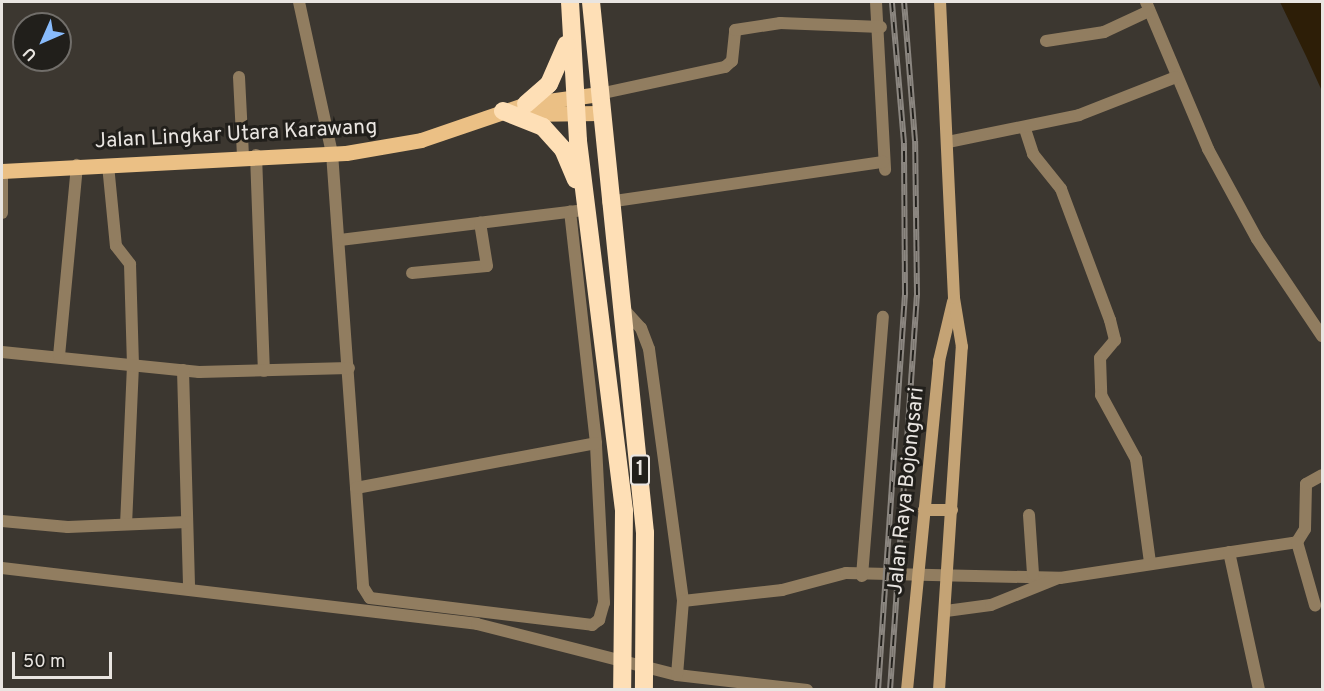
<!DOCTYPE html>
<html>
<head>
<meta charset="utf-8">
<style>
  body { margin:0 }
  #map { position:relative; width:1324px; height:691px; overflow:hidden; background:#3c3730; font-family:Overpass,sans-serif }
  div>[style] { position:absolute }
  .water>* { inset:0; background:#2d1e07 }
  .street>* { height:12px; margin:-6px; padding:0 6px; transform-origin:6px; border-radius:6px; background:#917d60 }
  .secondary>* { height:12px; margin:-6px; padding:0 6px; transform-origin:6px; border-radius:6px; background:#c4a375 }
  .primary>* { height:15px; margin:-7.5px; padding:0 7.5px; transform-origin:7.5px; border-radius:7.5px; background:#ebc085 }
  .highway>* { height:18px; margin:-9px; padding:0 9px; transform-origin:9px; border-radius:9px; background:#fedfb6 }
  .rail>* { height:6px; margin-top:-3px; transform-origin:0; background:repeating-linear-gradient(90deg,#211f1b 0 11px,#8b8680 0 22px); box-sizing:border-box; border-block:2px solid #8b8680 }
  span { translate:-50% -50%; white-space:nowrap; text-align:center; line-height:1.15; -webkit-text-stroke:6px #211f1b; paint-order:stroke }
  .shield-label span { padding:2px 4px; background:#211f1b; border:2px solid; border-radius:4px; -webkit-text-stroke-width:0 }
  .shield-label { font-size:20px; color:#e9e5e1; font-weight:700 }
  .street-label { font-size:21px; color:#e9e5e1 }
  .frame { position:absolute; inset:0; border:3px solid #e9e5e1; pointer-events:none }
  .north { position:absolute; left:12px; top:12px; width:60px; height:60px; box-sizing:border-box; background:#211f1b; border:2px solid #716e6a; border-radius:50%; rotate:225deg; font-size:16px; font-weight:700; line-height:24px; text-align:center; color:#e9e5e1 }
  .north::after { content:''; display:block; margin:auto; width:21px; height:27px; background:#88bbfc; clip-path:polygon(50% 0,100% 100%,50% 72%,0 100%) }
  .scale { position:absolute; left:12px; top:652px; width:100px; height:27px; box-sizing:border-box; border:3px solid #e9e5e1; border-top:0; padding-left:8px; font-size:18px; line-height:21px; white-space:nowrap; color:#e9e5e1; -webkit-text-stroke:4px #211f1b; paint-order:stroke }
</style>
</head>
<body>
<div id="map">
  <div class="water">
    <div style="clip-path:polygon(1280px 2px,1322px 2px,1322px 91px,1306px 56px)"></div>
  </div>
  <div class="street">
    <div style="left:299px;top:2px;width:155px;rotate:77.7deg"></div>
    <div style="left:332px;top:153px;width:435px;rotate:85.9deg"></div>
    <div style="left:363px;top:587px;width:13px;rotate:58deg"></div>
    <div style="left:370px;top:598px;width:224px;rotate:6.9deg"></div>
    <div style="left:592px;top:625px;width:9px;rotate:-36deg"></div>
    <div style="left:599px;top:620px;width:18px;rotate:-74deg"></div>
    <div style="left:604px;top:603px;width:160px;rotate:-92.9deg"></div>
    <div style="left:596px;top:443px;width:233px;rotate:-96.4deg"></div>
    <div style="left:876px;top:2px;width:168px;rotate:86.9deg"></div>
    <div style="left:1146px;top:2px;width:160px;rotate:67.1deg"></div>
    <div style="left:1208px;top:149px;width:102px;rotate:61.4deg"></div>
    <div style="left:1257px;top:239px;width:117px;rotate:56.2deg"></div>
    <div style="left:1046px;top:41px;width:59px;rotate:-8.8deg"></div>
    <div style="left:1104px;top:32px;width:50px;rotate:-25deg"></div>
    <div style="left:239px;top:77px;width:79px;rotate:87.1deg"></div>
    <div style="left:599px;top:94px;width:129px;rotate:-12.1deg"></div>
    <div style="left:725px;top:67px;width:9px;rotate:-41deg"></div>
    <div style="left:732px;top:61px;width:31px;rotate:-84deg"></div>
    <div style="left:735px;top:30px;width:46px;rotate:-8.8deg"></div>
    <div style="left:780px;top:23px;width:101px;rotate:2.3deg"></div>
    <div style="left:1025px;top:129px;width:26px;rotate:72deg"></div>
    <div style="left:1033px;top:154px;width:45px;rotate:51.3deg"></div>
    <div style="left:1061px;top:189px;width:140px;rotate:69.5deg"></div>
    <div style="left:1110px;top:320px;width:21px;rotate:76deg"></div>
    <div style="left:1115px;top:340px;width:23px;rotate:130deg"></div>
    <div style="left:1100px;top:358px;width:37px;rotate:88deg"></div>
    <div style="left:1101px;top:395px;width:73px;rotate:61.3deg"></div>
    <div style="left:1136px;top:459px;width:104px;rotate:82.3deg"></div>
    <div style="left:948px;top:142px;width:134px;rotate:-11.6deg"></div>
    <div style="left:1079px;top:115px;width:104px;rotate:-21.4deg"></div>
    <div style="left:256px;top:155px;width:216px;rotate:87.9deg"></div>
    <div style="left:108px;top:165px;width:81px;rotate:84.4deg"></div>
    <div style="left:116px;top:246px;width:23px;rotate:52deg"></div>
    <div style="left:130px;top:264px;width:101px;rotate:88.3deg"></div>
    <div style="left:133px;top:365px;width:158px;rotate:92.5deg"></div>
    <div style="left:608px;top:202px;width:278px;rotate:-8.3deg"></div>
    <div style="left:2px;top:213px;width:42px;rotate:-90deg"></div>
    <div style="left:340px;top:240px;width:239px;rotate:-7deg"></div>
    <div style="left:412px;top:273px;width:75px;rotate:-5.3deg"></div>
    <div style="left:487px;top:266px;width:44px;rotate:-99.2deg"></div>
    <div style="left:620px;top:305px;width:31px;rotate:48deg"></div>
    <div style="left:641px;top:328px;width:22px;rotate:69deg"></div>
    <div style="left:649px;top:349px;width:254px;rotate:82.3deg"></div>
    <div style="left:683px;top:601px;width:100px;rotate:-6.3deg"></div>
    <div style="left:782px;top:590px;width:66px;rotate:-14.9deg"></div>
    <div style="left:846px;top:573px;width:214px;rotate:1.3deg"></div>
    <div style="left:1060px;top:578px;width:240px;rotate:-8.6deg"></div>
    <div style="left:1297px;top:542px;width:15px;rotate:-58deg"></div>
    <div style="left:1305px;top:529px;width:45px;rotate:-88.7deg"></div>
    <div style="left:1306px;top:484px;width:18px;rotate:-29deg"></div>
    <div style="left:2px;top:352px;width:198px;rotate:5.8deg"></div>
    <div style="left:199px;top:372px;width:150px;rotate:-1.5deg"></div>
    <div style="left:59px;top:356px;width:192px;rotate:-84.6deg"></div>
    <div style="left:183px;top:370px;width:218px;rotate:88.4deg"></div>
    <div style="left:356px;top:488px;width:244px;rotate:-10.6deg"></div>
    <div style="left:1029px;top:515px;width:59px;rotate:86.1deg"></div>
    <div style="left:2px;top:521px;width:66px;rotate:5.2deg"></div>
    <div style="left:68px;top:527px;width:119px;rotate:-2.4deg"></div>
    <div style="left:1297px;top:542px;width:66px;rotate:74.1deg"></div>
    <div style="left:1229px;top:552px;width:141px;rotate:77.7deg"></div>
    <div style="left:2px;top:568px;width:478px;rotate:6.7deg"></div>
    <div style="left:477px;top:624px;width:206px;rotate:14.3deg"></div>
    <div style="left:677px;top:675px;width:131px;rotate:6.6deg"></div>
    <div style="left:862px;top:576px;width:260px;rotate:-85.4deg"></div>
    <div style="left:946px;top:611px;width:45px;rotate:-7.6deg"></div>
    <div style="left:991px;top:605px;width:72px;rotate:-21.9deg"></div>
    <div style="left:677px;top:675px;width:74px;rotate:-85.4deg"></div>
  </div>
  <div class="secondary">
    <div style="left:924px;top:510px;width:28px"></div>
    <div style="left:907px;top:690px;width:331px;rotate:-84.4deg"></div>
    <div style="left:939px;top:361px;width:61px;rotate:-76.7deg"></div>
    <div style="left:939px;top:690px;width:344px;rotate:-86.2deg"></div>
    <div style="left:962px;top:347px;width:50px;rotate:-99.3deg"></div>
    <div style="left:954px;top:298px;width:296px;rotate:-92.7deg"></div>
  </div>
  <div class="primary">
    <div style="left:521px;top:114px;width:80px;rotate:-0.7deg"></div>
    <div style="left:2px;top:171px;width:344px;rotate:-3deg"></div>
    <div style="left:346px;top:153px;width:76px;rotate:-9.8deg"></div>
    <div style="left:421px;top:140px;width:111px;rotate:-18.9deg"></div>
    <div style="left:526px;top:104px;width:74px;rotate:-7.8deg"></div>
  </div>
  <div class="highway">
    <div style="left:570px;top:2px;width:139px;rotate:86.7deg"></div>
    <div style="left:578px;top:141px;width:373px;rotate:82.9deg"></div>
    <div style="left:624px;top:511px;width:179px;rotate:90.6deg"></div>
    <div style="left:591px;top:2px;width:534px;rotate:84.19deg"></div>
    <div style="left:645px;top:533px;width:157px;rotate:90.4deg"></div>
    <div style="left:526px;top:104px;width:30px;rotate:-41deg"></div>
    <div style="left:549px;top:84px;width:43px;rotate:-66.4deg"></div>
    <div style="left:503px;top:111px;width:43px;rotate:21.8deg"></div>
    <div style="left:543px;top:127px;width:30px;rotate:48deg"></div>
    <div style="left:563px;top:149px;width:33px;rotate:67deg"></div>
  </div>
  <div class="rail">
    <div style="left:878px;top:690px;width:397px;rotate:-86.1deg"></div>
    <div style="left:905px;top:294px;width:151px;rotate:-90.4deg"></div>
    <div style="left:904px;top:143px;width:142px;rotate:-94.9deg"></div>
    <div style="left:890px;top:690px;width:396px;rotate:-86.1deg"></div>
    <div style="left:917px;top:295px;width:154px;rotate:-90.7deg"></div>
    <div style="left:915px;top:141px;width:139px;rotate:-94.5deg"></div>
  </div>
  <div class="shield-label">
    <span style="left:640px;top:470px">1</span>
  </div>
  <div class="street-label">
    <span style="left:236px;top:135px;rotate:-3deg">Jalan Lingkar Utara Karawang</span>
    <span style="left:907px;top:491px;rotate:-84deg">Jalan Raya Bojongsari</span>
  </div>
  <div class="frame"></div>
  <div class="north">U</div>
  <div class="scale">50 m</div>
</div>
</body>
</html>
